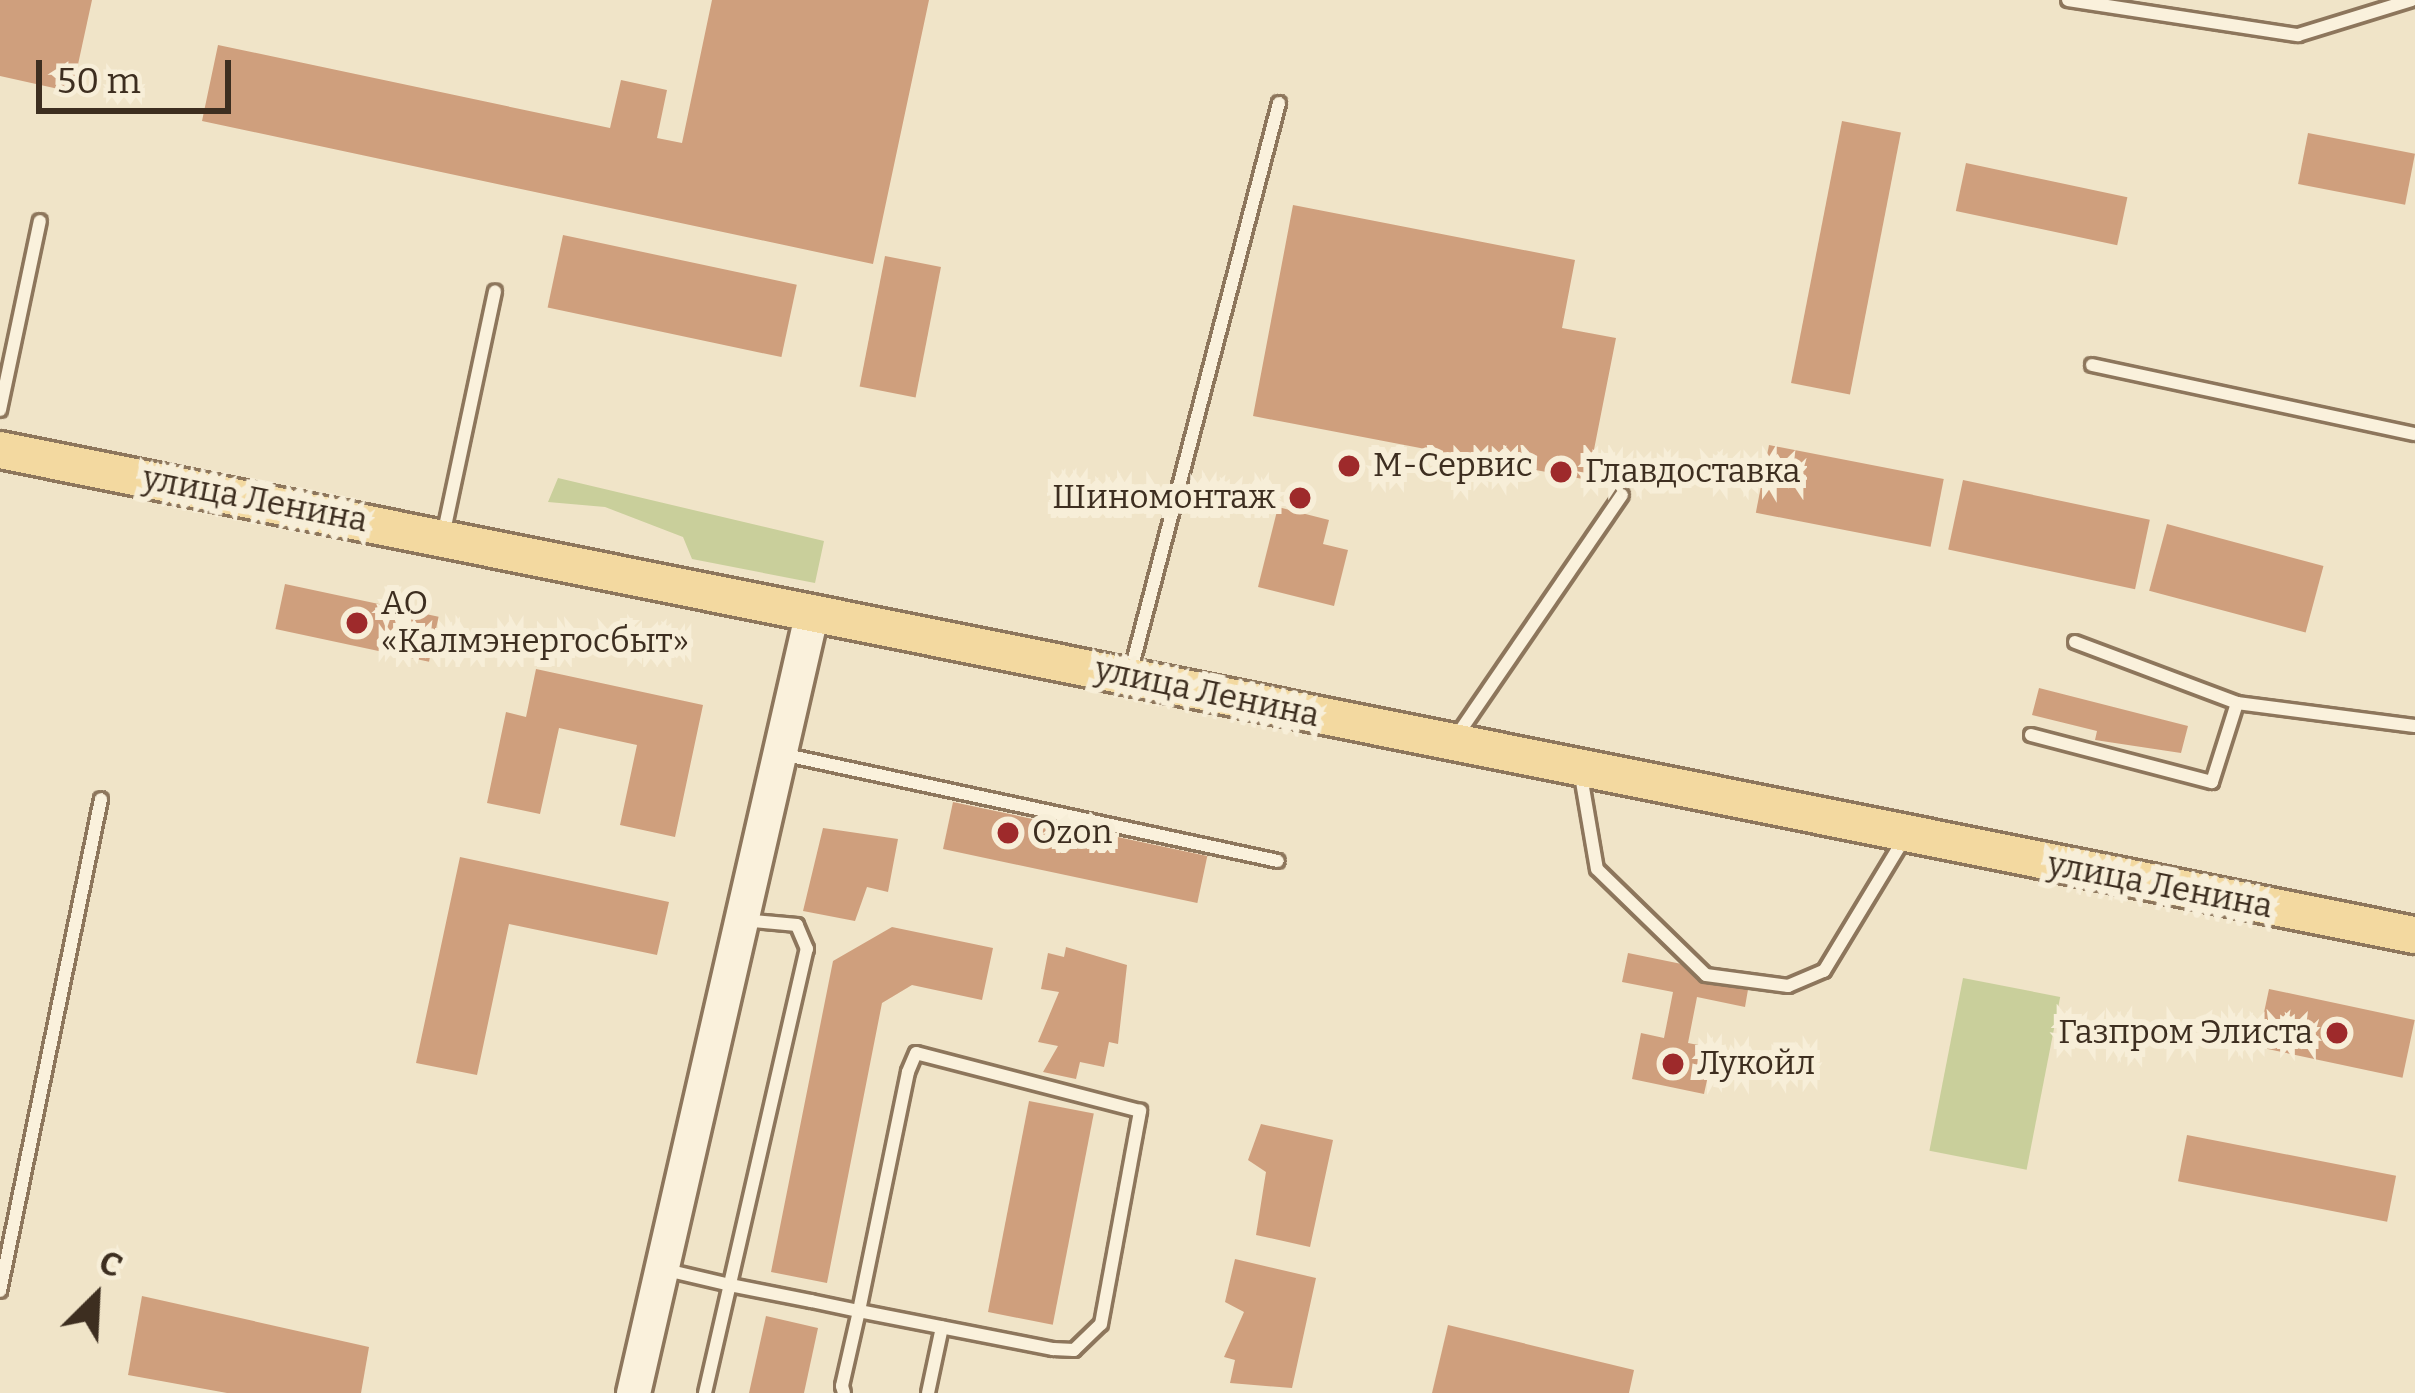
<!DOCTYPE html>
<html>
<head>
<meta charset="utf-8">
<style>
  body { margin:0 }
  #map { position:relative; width:2415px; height:1393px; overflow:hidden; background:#f0e4c8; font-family:Bitter,serif }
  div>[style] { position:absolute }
  .green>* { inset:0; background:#c9cf9b; transform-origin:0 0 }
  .building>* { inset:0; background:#cf9f7d; transform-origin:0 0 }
  .roads { filter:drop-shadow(3px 0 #8d765c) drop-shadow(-3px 0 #8d765c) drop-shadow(0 3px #8d765c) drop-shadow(0 -3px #8d765c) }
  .service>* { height:12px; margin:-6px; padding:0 6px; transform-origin:6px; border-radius:6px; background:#faf1dc }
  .secondary>* { height:33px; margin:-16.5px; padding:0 16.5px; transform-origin:16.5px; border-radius:16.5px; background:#faf1dc }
  .primary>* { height:36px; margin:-18px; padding:0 18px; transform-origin:18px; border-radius:18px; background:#f3d9a0 }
  .dots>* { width:33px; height:33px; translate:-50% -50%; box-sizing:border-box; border:6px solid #f7eed8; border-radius:50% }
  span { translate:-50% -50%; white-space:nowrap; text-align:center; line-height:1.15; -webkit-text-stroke:12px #f7eed8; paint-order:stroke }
  .poi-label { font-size:33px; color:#3d2e20 }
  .left { translate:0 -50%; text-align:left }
  .right { translate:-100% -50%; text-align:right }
  .street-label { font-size:33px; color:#3d2e20 }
  .north { position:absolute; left:36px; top:1237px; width:120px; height:120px; -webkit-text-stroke:9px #f7eed8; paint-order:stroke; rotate:24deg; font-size:33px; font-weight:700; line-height:48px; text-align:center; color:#3d2e20 }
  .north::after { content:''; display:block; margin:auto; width:42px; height:54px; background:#3d2e20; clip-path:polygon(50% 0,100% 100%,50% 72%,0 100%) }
  .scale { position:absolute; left:36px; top:60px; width:195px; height:54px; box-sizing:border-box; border:6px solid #3d2e20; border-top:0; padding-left:15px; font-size:36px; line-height:42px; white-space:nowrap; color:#3d2e20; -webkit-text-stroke:9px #f7eed8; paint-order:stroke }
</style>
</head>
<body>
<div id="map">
  <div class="green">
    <div style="clip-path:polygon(558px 478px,824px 541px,815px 583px,692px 559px,683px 537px,605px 507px,548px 502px)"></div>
    <div style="left:1963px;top:978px;width:99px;height:176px;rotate:11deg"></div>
  </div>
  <div class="building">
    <div style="clip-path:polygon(0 0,92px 0,72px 92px,0 76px)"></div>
    <div style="clip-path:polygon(712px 0,929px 0,873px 264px,202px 121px,218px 45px,610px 128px,621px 80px,667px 90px,657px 138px,682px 143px)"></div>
    <div style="left:1842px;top:121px;width:60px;height:267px;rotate:11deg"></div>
    <div style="left:2308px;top:133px;width:109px;height:52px;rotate:11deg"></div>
    <div style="left:1966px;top:163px;width:165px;height:49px;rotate:12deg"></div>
    <div style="clip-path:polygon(1293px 205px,1575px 260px,1562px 328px,1616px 338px,1588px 480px,1253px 416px)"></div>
    <div style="left:563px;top:235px;width:239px;height:74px;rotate:12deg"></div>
    <div style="left:885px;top:256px;width:57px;height:133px;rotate:11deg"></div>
    <div style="left:1769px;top:445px;width:178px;height:69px;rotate:11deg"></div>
    <div style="left:1963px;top:480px;width:191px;height:71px;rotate:12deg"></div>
    <div style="clip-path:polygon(1278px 507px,1329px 520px,1323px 544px,1348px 550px,1334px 606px,1258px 587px)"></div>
    <div style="left:2167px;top:524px;width:162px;height:69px;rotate:15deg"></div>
    <div style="left:285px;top:584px;width:157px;height:46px;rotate:12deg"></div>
    <div style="clip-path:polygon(536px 669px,703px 705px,675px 837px,620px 825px,637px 745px,559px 728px,540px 814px,487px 803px,506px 712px,526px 717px)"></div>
    <div style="clip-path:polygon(2039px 688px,2188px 726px,2181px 753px,2095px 740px,2097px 731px,2032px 715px)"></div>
    <div style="left:953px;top:802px;width:260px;height:48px;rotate:12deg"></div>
    <div style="clip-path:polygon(823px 828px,898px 839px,888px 892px,867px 887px,855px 921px,803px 911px)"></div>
    <div style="clip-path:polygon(460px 857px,669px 902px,657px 955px,509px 924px,477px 1075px,416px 1063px)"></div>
    <div style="clip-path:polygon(892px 927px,993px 948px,982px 1000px,912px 985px,882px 1003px,827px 1283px,771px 1272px,833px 961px)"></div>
    <div style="clip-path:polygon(1066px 947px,1127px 965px,1118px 1044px,1109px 1042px,1104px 1067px,1080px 1062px,1076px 1079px,1043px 1072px,1058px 1046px,1038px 1042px,1059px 992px,1041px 989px,1048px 953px,1064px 957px)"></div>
    <div style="clip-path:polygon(1628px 953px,1750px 978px,1745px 1007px,1697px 997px,1688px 1043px,1714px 1048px,1704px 1094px,1632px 1079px,1641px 1033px,1664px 1038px,1673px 992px,1622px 982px)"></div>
    <div style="left:2269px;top:989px;width:149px;height:59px;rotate:12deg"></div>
    <div style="left:1029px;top:1101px;width:66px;height:215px;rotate:11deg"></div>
    <div style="clip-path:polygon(1261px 1124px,1333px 1140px,1310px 1247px,1256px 1235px,1266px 1172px,1248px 1160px)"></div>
    <div style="left:2187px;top:1135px;width:213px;height:47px;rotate:11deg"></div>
    <div style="clip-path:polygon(1235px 1259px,1316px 1278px,1292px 1388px,1230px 1383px,1235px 1360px,1224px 1357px,1244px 1312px,1225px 1302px)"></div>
    <div style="clip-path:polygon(142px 1296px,369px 1347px,361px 1393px,227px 1393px,128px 1375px)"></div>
    <div style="clip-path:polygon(766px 1316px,818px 1328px,804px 1393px,749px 1393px)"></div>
    <div style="clip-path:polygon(1448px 1325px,1634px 1370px,1629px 1393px,1432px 1393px)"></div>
  </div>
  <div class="roads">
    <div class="service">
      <div style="left:2068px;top:0;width:233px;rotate:8.7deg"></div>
      <div style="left:2298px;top:35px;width:119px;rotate:-17.1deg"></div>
      <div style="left:2092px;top:365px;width:330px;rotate:12.1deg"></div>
      <div style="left:0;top:410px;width:193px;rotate:-78.1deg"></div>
      <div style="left:443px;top:536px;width:250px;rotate:-78deg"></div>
      <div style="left:2075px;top:642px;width:173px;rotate:20.6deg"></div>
      <div style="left:2237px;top:703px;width:179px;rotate:7.4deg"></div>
      <div style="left:1131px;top:670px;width:586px;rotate:-75.37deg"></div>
      <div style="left:2031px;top:735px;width:187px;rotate:14.6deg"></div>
      <div style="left:2212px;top:782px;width:83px;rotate:-72.4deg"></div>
      <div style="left:1454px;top:740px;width:297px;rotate:-55.6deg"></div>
      <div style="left:781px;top:754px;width:508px;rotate:12.15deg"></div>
      <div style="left:1580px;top:770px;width:100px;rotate:80.3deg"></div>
      <div style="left:1597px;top:869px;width:152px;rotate:44.2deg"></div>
      <div style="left:1706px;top:975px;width:83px;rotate:7.6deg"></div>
      <div style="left:1788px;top:986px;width:39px;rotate:-23deg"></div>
      <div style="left:1824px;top:971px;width:157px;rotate:-58.8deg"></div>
      <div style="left:662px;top:1269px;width:70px;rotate:13.2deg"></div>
      <div style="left:730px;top:1285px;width:83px;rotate:11.2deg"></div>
      <div style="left:811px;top:1301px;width:49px;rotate:11.8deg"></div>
      <div style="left:859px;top:1311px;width:198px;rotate:11.1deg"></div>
      <div style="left:1053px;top:1349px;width:21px;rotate:3deg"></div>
      <div style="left:1074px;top:1350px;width:37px;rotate:-44deg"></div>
      <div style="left:1101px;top:1324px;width:217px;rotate:-79.6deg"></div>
      <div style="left:1140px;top:1111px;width:231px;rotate:-165.5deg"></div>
      <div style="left:916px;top:1053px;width:21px;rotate:113deg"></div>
      <div style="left:908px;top:1072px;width:244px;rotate:101.6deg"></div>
      <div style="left:859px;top:1311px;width:77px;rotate:102.8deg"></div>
      <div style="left:842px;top:1386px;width:7px;rotate:74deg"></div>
      <div style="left:0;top:1291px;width:502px;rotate:-78.4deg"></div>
      <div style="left:705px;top:1393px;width:456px;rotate:-77.1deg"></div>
      <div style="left:807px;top:949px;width:26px;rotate:-113deg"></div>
      <div style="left:797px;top:925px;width:55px;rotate:-174.8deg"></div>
      <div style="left:928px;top:1393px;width:67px;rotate:-78deg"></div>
    </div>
    <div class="secondary">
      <div style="left:633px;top:1393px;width:802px;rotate:-77.11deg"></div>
    </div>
    <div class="primary">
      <div style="left:0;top:450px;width:2463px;rotate:11.36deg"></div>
    </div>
  </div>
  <div class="dots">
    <div style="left:1349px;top:466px;background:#9e2a2b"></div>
    <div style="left:1561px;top:472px;background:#9e2a2b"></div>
    <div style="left:1300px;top:498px;background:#9e2a2b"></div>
    <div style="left:357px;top:623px;background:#9e2a2b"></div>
    <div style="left:1008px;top:833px;background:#9e2a2b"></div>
    <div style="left:2337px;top:1033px;background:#9e2a2b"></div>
    <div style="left:1673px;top:1064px;background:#9e2a2b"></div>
  </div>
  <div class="poi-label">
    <span class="left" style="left:1373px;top:466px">М-Сервис</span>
    <span class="left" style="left:1585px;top:472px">Главдоставка</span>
    <span class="right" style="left:1276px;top:498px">Шиномонтаж</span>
    <span class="left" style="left:381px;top:623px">АО<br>«Калмэнергосбыт»</span>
    <span class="left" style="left:1032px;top:833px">Ozon</span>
    <span class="right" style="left:2313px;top:1033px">Газпром Элиста</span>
    <span class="left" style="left:1697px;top:1064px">Лукойл</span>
  </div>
  <div class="street-label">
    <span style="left:255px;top:500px;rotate:11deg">улица Ленина</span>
    <span style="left:1207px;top:693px;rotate:12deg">улица Ленина</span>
    <span style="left:2160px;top:886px;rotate:11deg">улица Ленина</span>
  </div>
  <div class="north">С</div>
  <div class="scale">50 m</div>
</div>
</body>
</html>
